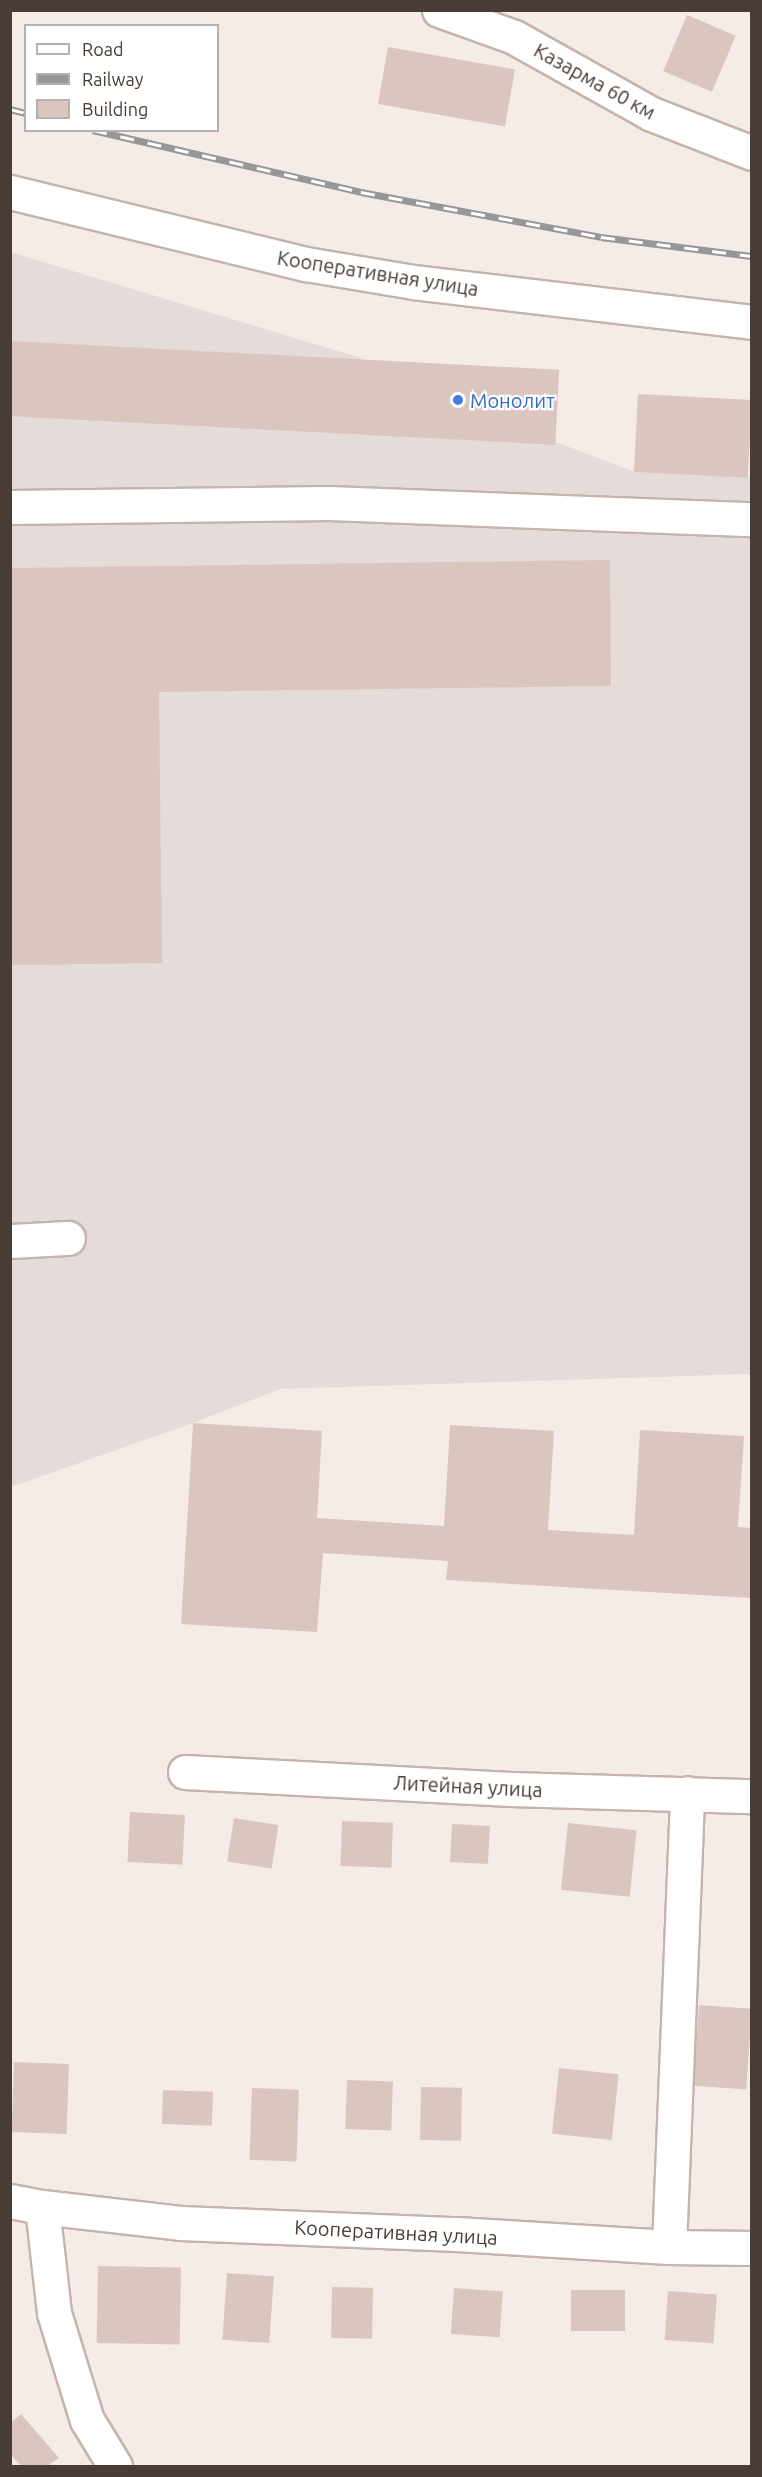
<!DOCTYPE html>
<html>
<head>
<meta charset="utf-8">
<style>
  body { margin:0 }
  #map { position:relative; width:762px; height:2477px; overflow:hidden; background:#f5ece7; font-family:Ubuntu,sans-serif }
  div>[style] { position:absolute }
  .industrial>* { inset:0; background:#e5dcd9 }
  .building>* { inset:0; background:#dbc6bf; transform-origin:0 0 }
  .roads { filter:drop-shadow(2px 0 #c5b4ac) drop-shadow(-2px 0 #c5b4ac) drop-shadow(0 2px #c5b4ac) drop-shadow(0 -2px #c5b4ac) }
  .minor>* { height:33px; margin:-16.5px; padding:0 16.5px; transform-origin:16.5px; border-radius:16.5px; background:#fff }
  .rail>* { height:7px; margin-top:-3.5px; transform-origin:0; background:repeating-linear-gradient(90deg,#fff 0 14px,#979797 0 28px); box-sizing:border-box; border-block:2px solid #979797 }
  .dots>* { width:16px; height:16px; translate:-50% -50%; box-sizing:border-box; border:3px solid #fff; border-radius:50% }
  span { translate:-50% -50%; white-space:nowrap; text-align:center; line-height:1.15; -webkit-text-stroke:4.5px #fff; paint-order:stroke }
  .street-label { font-size:20px; color:#493b35 }
  .shop-label { font-size:20px; color:#366cbe }
  .left { translate:0 -50%; text-align:left }
  .frame { position:absolute; inset:0; border:12px solid #493b35; pointer-events:none }
  .legend { position:absolute; left:24px; top:24px; width:195px; height:108px; box-sizing:border-box; background:#fff; border:2px solid #b6b1ae; margin:0; padding:8px 10px; list-style:none; font-size:18px; color:#493b35 }
  .legend li { display:flex; align-items:center; gap:12px; height:30px }
  .legend b { width:30px; border:2px solid #b6b1ae }
</style>
</head>
<body>
<div id="map">
  <div class="industrial">
    <div style="clip-path:polygon(10px 252px,361px 358px,357px 433px,556px 442px,635px 472px,751px 477px,751px 1374px,280px 1389px,193px 1423px,11px 1487px)"></div>
  </div>
  <div class="building">
    <div style="left:687px;top:15px;width:53px;height:61px;rotate:23deg"></div>
    <div style="left:388px;top:47px;width:129px;height:58px;rotate:10deg"></div>
    <div style="left:10px;top:341px;width:550px;height:75px;rotate:3deg"></div>
    <div style="left:638px;top:394px;width:114px;height:78px;rotate:3deg"></div>
    <div style="clip-path:polygon(610px 560px,611px 686px,159px 692px,162px 963px,10px 965px,10px 568px)"></div>
    <div style="clip-path:polygon(193px 1423px,322px 1431px,317px 1518px,444px 1526px,450px 1425px,554px 1431px,548px 1530px,634px 1535px,640px 1430px,744px 1436px,738px 1527px,752px 1528px,752px 1598px,446px 1580px,448px 1561px,323px 1553px,317px 1632px,181px 1624px)"></div>
    <div style="left:130px;top:1812px;width:55px;height:50px;rotate:3deg"></div>
    <div style="left:234px;top:1818px;width:45px;height:44px;rotate:9deg"></div>
    <div style="left:342px;top:1821px;width:51px;height:45px;rotate:2deg"></div>
    <div style="left:568px;top:1823px;width:69px;height:67px;rotate:6deg"></div>
    <div style="left:452px;top:1824px;width:38px;height:38px;rotate:3deg"></div>
    <div style="left:699px;top:2005px;width:53px;height:81px;rotate:4deg"></div>
    <div style="left:14px;top:2062px;width:55px;height:70px;rotate:2deg"></div>
    <div style="left:559px;top:2068px;width:60px;height:66px;rotate:6deg"></div>
    <div style="left:347px;top:2080px;width:46px;height:49px;rotate:2deg"></div>
    <div style="left:421px;top:2087px;width:41px;height:53px;rotate:1deg"></div>
    <div style="left:252px;top:2088px;width:47px;height:72px;rotate:2deg"></div>
    <div style="left:163px;top:2090px;width:50px;height:34px;rotate:2deg"></div>
    <div style="left:98px;top:2266px;width:83px;height:77px;rotate:1deg"></div>
    <div style="left:227px;top:2273px;width:47px;height:67px;rotate:4deg"></div>
    <div style="left:332px;top:2287px;width:41px;height:51px;rotate:1deg"></div>
    <div style="left:454px;top:2288px;width:49px;height:46px;rotate:4deg"></div>
    <div style="left:571px;top:2290px;width:54px;height:41px"></div>
    <div style="left:668px;top:2291px;width:49px;height:49px;rotate:4deg"></div>
    <div style="clip-path:polygon(21px 2414px,59px 2458px,47px 2466px,21px 2466px,10px 2454px,10px 2423px)"></div>
  </div>
  <div class="roads">
    <div class="minor">
      <div style="left:439px;top:10px;width:80px;rotate:19.8deg"></div>
      <div style="left:514px;top:37px;width:158px;rotate:29.2deg"></div>
      <div style="left:652px;top:114px;width:107px;rotate:21.3deg"></div>
      <div style="left:10px;top:192px;width:305px;rotate:13.7deg"></div>
      <div style="left:306px;top:264px;width:109px;rotate:9.5deg"></div>
      <div style="left:413px;top:282px;width:341px;rotate:6.7deg"></div>
      <div style="left:10px;top:507px;width:319px;rotate:-0.7deg"></div>
      <div style="left:329px;top:503px;width:423px;rotate:2.2deg"></div>
      <div style="left:10px;top:1241px;width:58px;rotate:-3deg"></div>
      <div style="left:185px;top:1772px;width:326px;rotate:3deg"></div>
      <div style="left:511px;top:1789px;width:241px;rotate:1.7deg"></div>
      <div style="left:10px;top:2201px;width:33px;rotate:11deg"></div>
      <div style="left:42px;top:2207px;width:139px;rotate:6.6deg"></div>
      <div style="left:180px;top:2223px;width:277px;rotate:2.3deg"></div>
      <div style="left:457px;top:2234px;width:212px;rotate:3.5deg"></div>
      <div style="left:669px;top:2247px;width:83px;rotate:0.7deg"></div>
      <div style="left:42px;top:2207px;width:107px;rotate:83.5deg"></div>
      <div style="left:54px;top:2313px;width:112px;rotate:72.9deg"></div>
      <div style="left:87px;top:2420px;width:54px;rotate:58.7deg"></div>
      <div style="left:669px;top:2247px;width:454px;rotate:-87.7deg"></div>
    </div>
  </div>
  <div class="rail">
    <div style="left:10px;top:109px;width:16px;rotate:14deg"></div>
    <div style="left:93px;top:130px;width:275px;rotate:13deg"></div>
    <div style="left:361px;top:192px;width:244px;rotate:10.6deg"></div>
    <div style="left:601px;top:237px;width:152px;rotate:7.2deg"></div>
  </div>
  <div class="dots">
    <div style="left:458px;top:400px;background:#3f7fe0"></div>
  </div>
  <div class="street-label">
    <span style="left:595px;top:81px;rotate:29deg">Казарма 60 км</span>
    <span style="left:378px;top:273px;rotate:9deg">Кооперативная улица</span>
    <span style="left:468px;top:1786px;rotate:3deg">Литейная улица</span>
    <span style="left:396px;top:2232px;rotate:3deg">Кооперативная улица</span>
  </div>
  <div class="shop-label">
    <span class="left" style="left:470px;top:400px">Монолит</span>
  </div>
  <div class="frame"></div>
  <ul class="legend">
  <li><b style="height:8px;background:#fff"></b>Road</li>
  <li><b style="height:8px;background:#979797"></b>Railway</li>
  <li><b style="height:16px;background:#dbc6bf"></b>Building</li>
  </ul>
</div>
</body>
</html>
